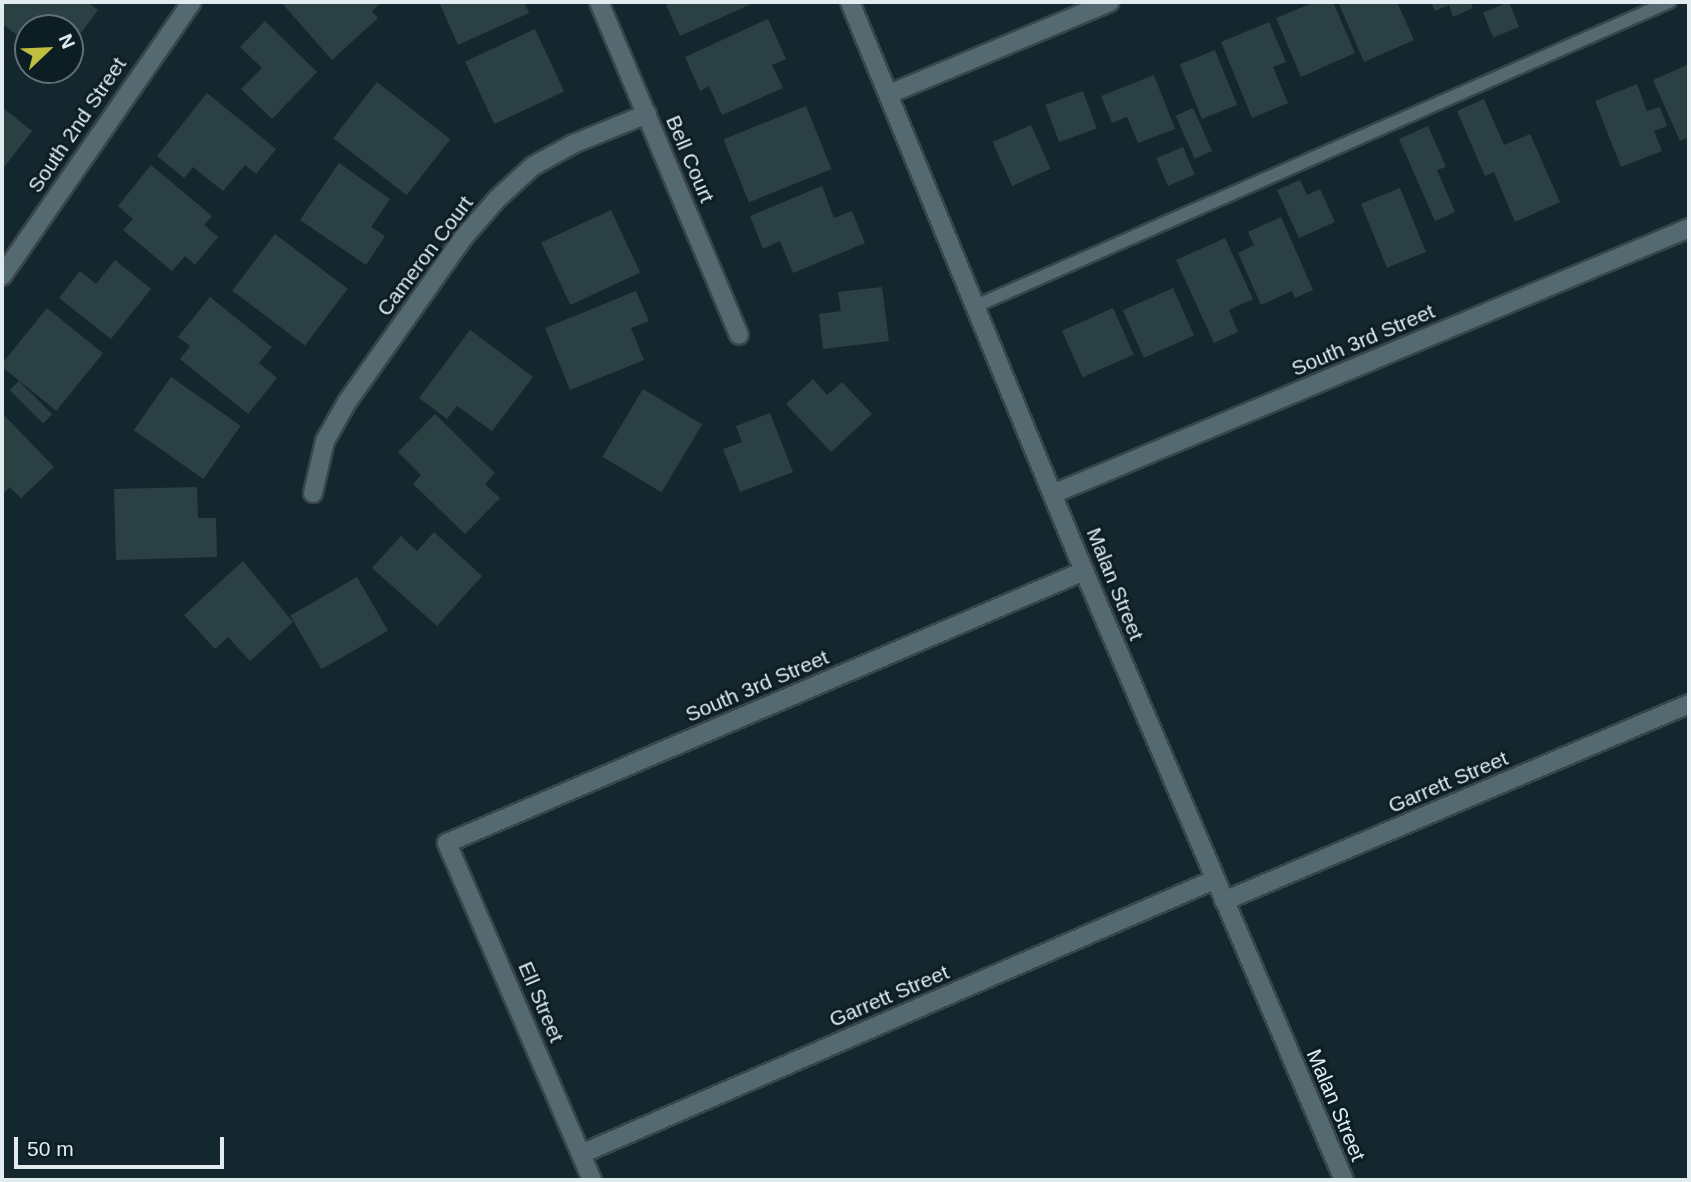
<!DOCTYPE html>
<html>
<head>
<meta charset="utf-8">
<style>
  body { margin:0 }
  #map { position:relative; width:1691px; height:1182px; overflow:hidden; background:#15272e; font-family:Helvetica,sans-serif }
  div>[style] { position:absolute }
  .building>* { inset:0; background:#2b4042; transform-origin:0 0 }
  .roads { filter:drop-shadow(2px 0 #38454b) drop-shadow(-2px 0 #38454b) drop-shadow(0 2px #38454b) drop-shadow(0 -2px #38454b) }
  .service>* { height:12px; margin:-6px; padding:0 6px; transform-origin:6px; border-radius:6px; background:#556971 }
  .minor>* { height:18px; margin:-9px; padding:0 9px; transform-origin:9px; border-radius:9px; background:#556971 }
  .tertiary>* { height:18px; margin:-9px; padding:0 9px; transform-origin:9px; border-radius:9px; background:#556971 }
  span { translate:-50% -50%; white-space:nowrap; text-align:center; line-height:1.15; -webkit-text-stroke:6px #0c1d24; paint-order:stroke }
  .street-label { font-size:21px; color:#e1ecf1 }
  .frame { position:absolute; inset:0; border:4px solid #e1ecf1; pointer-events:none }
  .north { position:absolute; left:14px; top:14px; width:70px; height:70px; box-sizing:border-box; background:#0c1d24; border:2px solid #617076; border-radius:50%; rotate:67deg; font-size:19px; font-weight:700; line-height:28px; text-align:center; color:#e1ecf1 }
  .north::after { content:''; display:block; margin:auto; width:24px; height:32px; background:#c0be41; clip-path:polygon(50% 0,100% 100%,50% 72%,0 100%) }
  .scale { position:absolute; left:14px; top:1137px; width:210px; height:32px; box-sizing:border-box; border:4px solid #e1ecf1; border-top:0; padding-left:9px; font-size:21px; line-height:24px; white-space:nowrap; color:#e1ecf1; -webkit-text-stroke:5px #0c1d24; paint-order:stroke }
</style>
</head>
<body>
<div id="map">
  <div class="building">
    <div style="clip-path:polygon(2px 2px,87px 2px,98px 10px,70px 48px,70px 28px,28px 28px,28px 43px,2px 24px)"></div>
    <div style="clip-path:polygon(281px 2px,382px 2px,372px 11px,378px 18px,332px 60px)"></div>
    <div style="clip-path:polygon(439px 2px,524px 2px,529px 13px,458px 45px)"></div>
    <div style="clip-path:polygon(673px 2px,750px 2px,751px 4px,680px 36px,666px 5px)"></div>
    <div style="clip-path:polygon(1315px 2px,1333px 2px,1355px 53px,1301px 77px,1276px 18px)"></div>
    <div style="clip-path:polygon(1338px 2px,1397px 2px,1414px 40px,1364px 62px)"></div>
    <div style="clip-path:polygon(1431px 2px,1470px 2px,1473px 8px,1453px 17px,1449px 5px,1435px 11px)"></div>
    <div style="left:1509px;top:2px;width:27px;height:28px;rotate:68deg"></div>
    <div style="clip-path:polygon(768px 19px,786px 59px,772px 65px,783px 88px,722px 115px,709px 86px,700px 91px,685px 57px)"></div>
    <div style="clip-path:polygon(265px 21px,317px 72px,272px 119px,241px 89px,262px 68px,240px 47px)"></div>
    <div style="clip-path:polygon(1269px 22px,1286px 62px,1273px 67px,1288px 103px,1252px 118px,1221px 42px)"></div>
    <div style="left:535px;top:29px;width:69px;height:77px;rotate:65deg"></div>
    <div style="left:1215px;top:50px;width:59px;height:38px;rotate:68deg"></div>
    <div style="clip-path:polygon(1689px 64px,1689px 137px,1680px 141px,1653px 80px)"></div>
    <div style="clip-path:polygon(1154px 75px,1175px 129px,1138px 143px,1127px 117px,1112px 123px,1101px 96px)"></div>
    <div style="left:377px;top:82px;width:93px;height:71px;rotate:38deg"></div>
    <div style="clip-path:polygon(1637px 84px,1647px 111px,1660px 107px,1667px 126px,1654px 131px,1662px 151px,1621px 167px,1595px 101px)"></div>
    <div style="left:1083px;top:91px;width:40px;height:40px;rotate:70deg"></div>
    <div style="clip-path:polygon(207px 93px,276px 149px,256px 174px,245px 165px,223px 191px,193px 167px,184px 178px,157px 156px)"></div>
    <div style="clip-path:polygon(1484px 99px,1504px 145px,1530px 134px,1560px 202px,1515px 222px,1494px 172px,1485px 176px,1457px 111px)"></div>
    <div style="left:806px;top:106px;width:68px;height:89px;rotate:68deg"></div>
    <div style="clip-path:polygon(2px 107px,32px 131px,2px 170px)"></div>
    <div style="left:1193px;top:108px;width:47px;height:19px;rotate:66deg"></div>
    <div style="left:1031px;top:125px;width:48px;height:42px;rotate:66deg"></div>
    <div style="clip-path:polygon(1428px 126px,1446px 167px,1437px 170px,1455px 212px,1435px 221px,1399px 139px)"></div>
    <div style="left:1183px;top:147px;width:30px;height:29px;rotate:67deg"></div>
    <div style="clip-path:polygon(339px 163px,390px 199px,371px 227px,385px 236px,366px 265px,300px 220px)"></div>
    <div style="clip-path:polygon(151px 165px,212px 216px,204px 225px,218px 237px,195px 265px,185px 256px,172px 271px,123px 230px,133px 219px,118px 206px)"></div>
    <div style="clip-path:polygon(1300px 180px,1307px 195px,1320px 189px,1335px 222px,1299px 238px,1277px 190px)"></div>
    <div style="clip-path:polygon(822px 186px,834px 218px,852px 211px,865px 243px,793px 273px,780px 241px,763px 249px,750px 216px)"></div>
    <div style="left:1400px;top:188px;width:69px;height:42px;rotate:68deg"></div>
    <div style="left:611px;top:210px;width:69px;height:77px;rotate:65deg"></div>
    <div style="clip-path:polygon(1281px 217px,1313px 290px,1295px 298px,1292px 291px,1261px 305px,1238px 253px,1254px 245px,1248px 232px)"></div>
    <div style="left:275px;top:234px;width:91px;height:71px;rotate:37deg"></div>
    <div style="clip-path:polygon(1225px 238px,1253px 299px,1229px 310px,1238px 332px,1214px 343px,1176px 260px)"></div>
    <div style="clip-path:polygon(115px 260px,151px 289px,111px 339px,59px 298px,80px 271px,96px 284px)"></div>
    <div style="clip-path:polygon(882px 287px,889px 341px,823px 349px,819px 314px,841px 311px,838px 292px)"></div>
    <div style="left:1173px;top:288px;width:52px;height:55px;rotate:66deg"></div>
    <div style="clip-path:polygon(636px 291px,649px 321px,631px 328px,644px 360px,570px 390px,545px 328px)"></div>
    <div style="clip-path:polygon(210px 297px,272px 347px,259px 363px,277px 378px,248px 414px,180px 359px,190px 346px,178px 337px)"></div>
    <div style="left:47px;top:308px;width:72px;height:74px;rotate:39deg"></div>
    <div style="left:1113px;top:308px;width:51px;height:56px;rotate:66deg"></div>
    <div style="clip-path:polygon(470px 330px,533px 377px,492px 431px,457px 406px,447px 419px,419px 398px)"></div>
    <div style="left:171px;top:377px;width:85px;height:65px;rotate:35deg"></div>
    <div style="clip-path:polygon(813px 379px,827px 395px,842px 382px,872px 414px,831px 452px,786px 404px)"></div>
    <div style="left:19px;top:381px;width:47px;height:13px;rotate:45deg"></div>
    <div style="left:643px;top:389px;width:69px;height:79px;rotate:31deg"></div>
    <div style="clip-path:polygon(2px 413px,54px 467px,21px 498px,10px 487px,2px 495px)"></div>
    <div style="clip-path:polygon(770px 413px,793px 472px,740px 492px,723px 449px,742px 442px,736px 426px)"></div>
    <div style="clip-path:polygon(435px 414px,495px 473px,485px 484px,500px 498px,465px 534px,413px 484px,421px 475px,398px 452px)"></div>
    <div style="clip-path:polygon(197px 487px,198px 518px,216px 518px,217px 557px,116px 560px,114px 489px)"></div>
    <div style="clip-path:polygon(434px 532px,482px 576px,437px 626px,372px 568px,401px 536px,417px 551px)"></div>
    <div style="clip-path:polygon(243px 561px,293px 622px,250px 661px,228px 637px,215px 649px,184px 615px)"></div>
    <div style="left:357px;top:577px;width:62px;height:77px;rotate:60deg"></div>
  </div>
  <div class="roads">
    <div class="service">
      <div style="left:978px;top:305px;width:755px;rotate:-23.68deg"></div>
    </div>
    <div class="minor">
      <div style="left:599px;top:2px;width:361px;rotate:67.2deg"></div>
      <div style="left:889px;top:94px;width:239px;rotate:-22.6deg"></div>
      <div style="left:2px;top:276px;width:333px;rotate:-55.3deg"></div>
      <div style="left:313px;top:493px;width:53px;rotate:-77deg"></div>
      <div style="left:325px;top:441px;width:45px;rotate:-60.6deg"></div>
      <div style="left:347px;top:402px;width:201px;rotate:-54.7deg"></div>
      <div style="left:463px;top:238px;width:52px;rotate:-48.9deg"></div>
      <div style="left:497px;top:199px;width:49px;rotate:-42.5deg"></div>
      <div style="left:533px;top:166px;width:46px;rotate:-28.8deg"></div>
      <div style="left:573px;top:144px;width:80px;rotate:-22.1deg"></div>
      <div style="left:1055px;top:493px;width:687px;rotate:-22.68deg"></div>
      <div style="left:1224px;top:901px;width:505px;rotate:-22.96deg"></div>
      <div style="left:581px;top:1154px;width:690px;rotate:-23.41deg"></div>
      <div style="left:592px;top:1180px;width:367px;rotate:-113.3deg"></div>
      <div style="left:447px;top:843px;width:693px;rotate:-23.12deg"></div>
    </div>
    <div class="tertiary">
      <div style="left:850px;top:2px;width:615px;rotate:67.65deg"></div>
      <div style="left:1084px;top:571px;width:662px;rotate:66.88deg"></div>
    </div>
  </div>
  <div class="street-label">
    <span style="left:77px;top:125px;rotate:-56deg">South 2nd Street</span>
    <span style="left:690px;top:159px;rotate:67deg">Bell Court</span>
    <span style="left:425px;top:256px;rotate:-53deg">Cameron Court</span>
    <span style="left:1363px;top:340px;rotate:-23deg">South 3rd Street</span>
    <span style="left:1115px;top:584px;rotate:68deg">Malan Street</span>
    <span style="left:757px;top:686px;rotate:-23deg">South 3rd Street</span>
    <span style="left:1448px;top:782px;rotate:-23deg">Garrett Street</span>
    <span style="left:889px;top:996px;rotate:-23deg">Garrett Street</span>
    <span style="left:541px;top:1002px;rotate:67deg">Ell Street</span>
    <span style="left:1336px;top:1105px;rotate:67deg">Malan Street</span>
  </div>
  <div class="frame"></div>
  <div class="north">N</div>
  <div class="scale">50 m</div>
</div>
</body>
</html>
